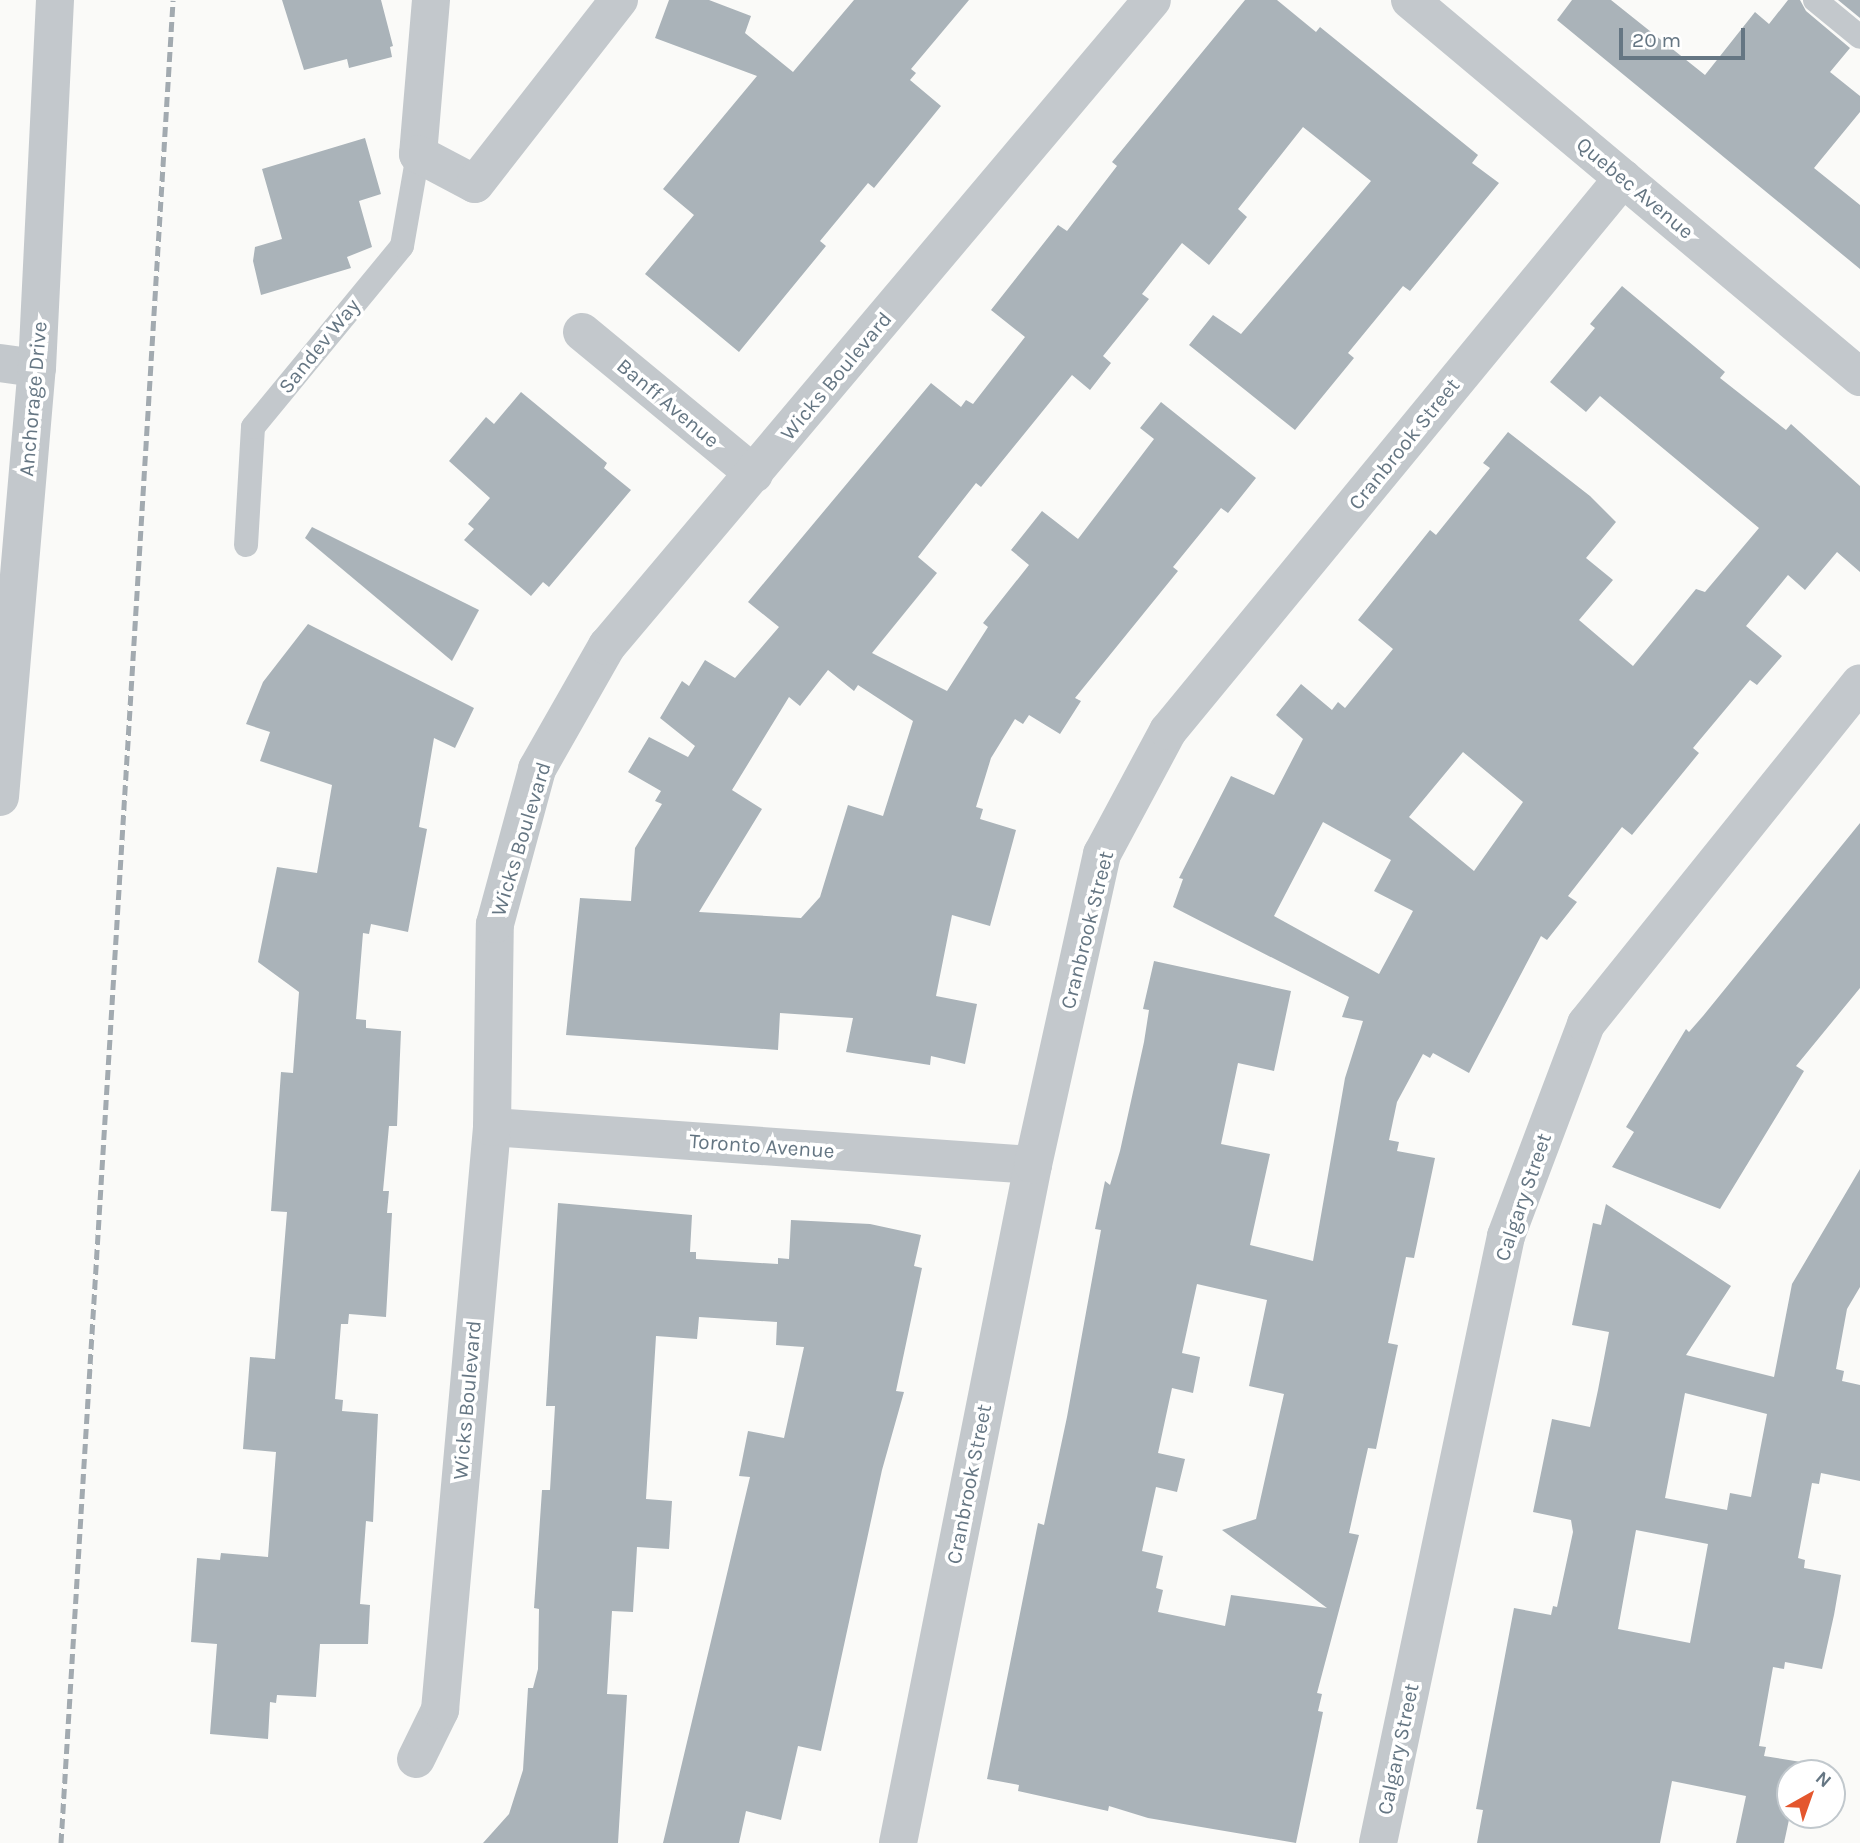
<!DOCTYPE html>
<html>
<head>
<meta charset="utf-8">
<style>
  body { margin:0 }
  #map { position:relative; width:1860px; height:1843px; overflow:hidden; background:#fafaf8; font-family:Karla,sans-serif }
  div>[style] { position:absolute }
  .building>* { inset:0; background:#aab3b9 }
  .lane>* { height:24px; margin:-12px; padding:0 12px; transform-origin:12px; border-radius:12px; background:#c3c8cc }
  .street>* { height:38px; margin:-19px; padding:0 19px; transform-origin:19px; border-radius:19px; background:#c3c8cc }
  .rail>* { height:5px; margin-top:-2.5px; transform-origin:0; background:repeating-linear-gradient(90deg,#a2aab0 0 10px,transparent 0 15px) }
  span { translate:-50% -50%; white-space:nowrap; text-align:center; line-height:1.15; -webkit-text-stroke:7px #fff; paint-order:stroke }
  .street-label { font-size:21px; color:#657683 }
  .north { position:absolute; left:1776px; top:1759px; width:70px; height:70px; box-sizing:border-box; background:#fff; border:2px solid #c1c8cd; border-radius:50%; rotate:40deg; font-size:19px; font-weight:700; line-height:28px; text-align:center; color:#657683 }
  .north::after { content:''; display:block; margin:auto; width:24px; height:32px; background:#e4572e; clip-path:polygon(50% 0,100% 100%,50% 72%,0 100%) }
  .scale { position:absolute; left:1619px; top:28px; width:126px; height:32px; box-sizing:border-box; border:4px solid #657683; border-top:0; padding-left:9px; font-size:21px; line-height:24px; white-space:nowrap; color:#657683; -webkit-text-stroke:5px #fff; paint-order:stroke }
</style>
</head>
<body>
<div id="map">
  <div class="building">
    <div style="clip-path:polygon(282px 0,381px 0,393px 46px,390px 47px,392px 57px,349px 68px,347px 59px,304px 70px)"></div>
    <div style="clip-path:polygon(669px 0,709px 0,751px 16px,745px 33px,793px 72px,854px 0,969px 0,911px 69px,916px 73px,910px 80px,941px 106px,874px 188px,868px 183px,820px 241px,826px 246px,739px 352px,645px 274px,694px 215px,663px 189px,757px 76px,655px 38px)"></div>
    <div style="clip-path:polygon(evenodd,1245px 0,1277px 0,1316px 32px,1320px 27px,1478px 155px,1472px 163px,1499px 183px,1410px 291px,1403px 286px,1348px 353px,1354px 358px,1295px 430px,1189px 345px,1213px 315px,1241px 334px,1371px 181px,1303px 127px,1238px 209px,1247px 217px,1209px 265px,1182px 243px,1142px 294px,1149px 299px,1103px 356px,1111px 363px,1090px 390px,1072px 375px,981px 487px,976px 483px,918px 557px,937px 573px,872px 653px,947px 691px,988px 627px,983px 623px,1029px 565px,1011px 550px,1042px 511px,1078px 539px,1154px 439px,1140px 428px,1161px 402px,1256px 478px,1228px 513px,1221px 508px,1173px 567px,1178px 571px,1075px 698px,1081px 701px,1060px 734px,1029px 715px,1023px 724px,1015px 719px,991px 758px,976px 807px,983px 809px,980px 819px,1016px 830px,990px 926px,952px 915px,936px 996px,977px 1004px,965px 1064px,931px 1056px,930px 1065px,846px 1052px,853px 1018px,780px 1013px,778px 1050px,566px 1035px,580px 898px,631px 901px,635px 848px,662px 804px,655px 801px,661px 791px,628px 772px,649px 737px,688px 757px,695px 746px,660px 718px,682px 681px,689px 686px,705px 660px,735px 678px,779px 627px,748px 602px,931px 383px,961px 407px,966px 400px,973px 404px,1025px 337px,991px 310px,1058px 225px,1067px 231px,1117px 166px,1112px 162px,1245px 0,828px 670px,854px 691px,858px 685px,913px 721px,883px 816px,848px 805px,820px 897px,801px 918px,699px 912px,762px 809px,732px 790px,789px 697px,800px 706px,828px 670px)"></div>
    <div style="clip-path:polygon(1572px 0,1611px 0,1705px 75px,1755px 12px,1769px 24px,1788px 0,1800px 0,1806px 11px,1850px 48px,1830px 72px,1860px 96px,1860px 112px,1814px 168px,1860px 205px,1860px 269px,1557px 20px)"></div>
    <div style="clip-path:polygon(1838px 0,1860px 0,1860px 18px)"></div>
    <div style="clip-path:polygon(365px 138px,381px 194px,359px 201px,372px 247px,347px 257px,351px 268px,261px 295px,253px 261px,255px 247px,282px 239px,262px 169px)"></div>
    <div style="clip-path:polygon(evenodd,1622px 286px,1725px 372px,1720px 378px,1786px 430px,1791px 424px,1860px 486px,1860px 572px,1837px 552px,1805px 590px,1788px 575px,1746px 626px,1782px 656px,1757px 685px,1750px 680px,1693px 748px,1699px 753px,1632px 835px,1622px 827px,1568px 896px,1577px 902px,1547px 940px,1541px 936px,1469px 1073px,1433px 1053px,1430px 1058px,1423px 1054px,1397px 1102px,1389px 1140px,1399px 1142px,1397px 1151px,1435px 1158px,1414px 1258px,1406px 1257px,1388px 1343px,1398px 1345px,1376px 1449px,1368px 1448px,1349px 1533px,1359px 1535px,1317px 1693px,1322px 1694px,1318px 1711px,1323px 1712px,1296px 1843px,1148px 1818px,1109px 1806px,1108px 1811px,1018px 1791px,1019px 1785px,987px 1779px,1038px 1523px,1044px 1525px,1067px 1417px,1101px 1230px,1095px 1229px,1105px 1181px,1110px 1185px,1120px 1151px,1144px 1042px,1149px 1010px,1143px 1009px,1154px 961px,1291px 991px,1274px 1071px,1238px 1063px,1221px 1144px,1270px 1154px,1250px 1245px,1313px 1261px,1345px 1078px,1363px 1021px,1342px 1017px,1349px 997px,1173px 907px,1183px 879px,1179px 878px,1231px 776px,1274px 795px,1303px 739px,1276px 715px,1301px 684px,1332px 710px,1338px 702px,1345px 708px,1393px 649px,1358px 620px,1430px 530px,1436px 535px,1490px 468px,1483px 463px,1508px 432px,1590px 496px,1616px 522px,1586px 558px,1613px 580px,1579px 620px,1633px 666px,1696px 589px,1705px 592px,1759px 528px,1600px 396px,1586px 412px,1550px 382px,1595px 328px,1590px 324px,1622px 286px,1463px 752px,1523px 802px,1474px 871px,1409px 817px,1463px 752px,1622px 286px,1323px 822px,1391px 860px,1374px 891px,1413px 911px,1379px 974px,1274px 916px,1323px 822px,1622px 286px,1197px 1284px,1267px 1300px,1249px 1386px,1284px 1394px,1256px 1519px,1222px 1530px,1327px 1608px,1231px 1595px,1225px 1626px,1158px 1612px,1163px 1590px,1156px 1588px,1163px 1556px,1142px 1551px,1156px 1487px,1177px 1492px,1185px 1459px,1158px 1453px,1172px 1388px,1193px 1393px,1200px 1357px,1182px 1353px,1197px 1284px)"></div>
    <div style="clip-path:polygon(521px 392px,607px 463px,604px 468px,631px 490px,549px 587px,543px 582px,531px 596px,464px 540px,474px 529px,468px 524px,490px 498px,449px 461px,486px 417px,494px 424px)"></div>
    <div style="clip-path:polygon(312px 527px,479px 610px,452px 661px,305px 538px)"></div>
    <div style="clip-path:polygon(308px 624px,474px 708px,455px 748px,434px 738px,419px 827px,427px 829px,408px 932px,371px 924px,369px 934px,363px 933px,356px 1019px,366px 1020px,366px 1028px,401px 1031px,397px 1126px,389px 1126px,383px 1191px,389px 1191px,387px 1213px,392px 1213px,386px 1317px,349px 1314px,348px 1324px,341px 1324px,335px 1399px,343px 1400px,342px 1411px,378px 1414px,373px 1522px,366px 1521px,360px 1604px,370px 1605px,368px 1644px,320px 1644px,316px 1697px,277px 1695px,276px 1703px,270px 1702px,268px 1739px,210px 1734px,217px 1644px,191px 1642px,197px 1558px,220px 1560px,221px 1553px,268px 1557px,276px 1452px,243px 1449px,250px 1357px,275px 1359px,287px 1212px,271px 1211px,281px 1072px,293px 1073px,299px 992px,258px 962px,277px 867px,317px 873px,332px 785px,260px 761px,270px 732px,246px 724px,263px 682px)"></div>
    <div style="clip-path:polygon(1860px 823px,1860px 988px,1796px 1066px,1804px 1071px,1720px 1209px,1612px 1167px,1634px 1132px,1626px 1127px,1686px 1029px,1689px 1032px,1703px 1016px)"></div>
    <div style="clip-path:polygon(evenodd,1860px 1169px,1860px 1287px,1847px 1309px,1836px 1369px,1844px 1371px,1842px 1381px,1860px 1385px,1860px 1481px,1821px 1473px,1819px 1484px,1812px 1483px,1798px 1558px,1805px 1560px,1804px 1568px,1841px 1575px,1834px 1615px,1822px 1669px,1785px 1662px,1784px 1669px,1773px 1667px,1759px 1746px,1766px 1747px,1764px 1756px,1801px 1762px,1799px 1773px,1790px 1773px,1790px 1815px,1784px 1843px,1736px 1843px,1746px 1796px,1672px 1781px,1660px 1843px,1477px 1843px,1483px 1810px,1476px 1809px,1514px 1608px,1551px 1615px,1553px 1606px,1557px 1607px,1573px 1532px,1571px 1520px,1533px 1512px,1552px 1419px,1590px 1427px,1598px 1390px,1609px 1332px,1572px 1325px,1593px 1223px,1601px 1225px,1606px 1204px,1731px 1286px,1686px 1355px,1774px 1377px,1792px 1284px,1860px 1169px,1685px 1393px,1767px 1414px,1751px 1497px,1730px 1493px,1727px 1510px,1665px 1498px,1685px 1393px,1860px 1169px,1636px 1530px,1708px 1544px,1690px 1643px,1618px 1629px,1636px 1530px)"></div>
    <div style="clip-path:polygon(558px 1203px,692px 1215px,690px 1252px,696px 1252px,696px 1259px,778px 1264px,778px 1258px,789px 1259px,791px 1220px,870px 1224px,921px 1235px,914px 1266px,922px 1268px,896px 1391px,904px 1392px,882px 1470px,821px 1751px,798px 1746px,781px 1820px,746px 1811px,739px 1843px,663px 1843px,750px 1477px,739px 1476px,748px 1431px,784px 1438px,804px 1347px,776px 1345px,777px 1322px,699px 1317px,697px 1339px,656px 1336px,646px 1499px,672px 1501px,669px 1549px,637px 1547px,633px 1612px,612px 1611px,607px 1694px,627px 1695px,618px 1843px,483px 1843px,509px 1814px,523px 1770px,528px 1688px,533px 1688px,538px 1669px,539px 1609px,534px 1608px,542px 1490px,550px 1490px,555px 1406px,546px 1406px)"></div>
  </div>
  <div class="lane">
    <div style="left:1815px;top:0;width:58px;rotate:39.4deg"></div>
    <div style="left:246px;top:545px;width:118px;rotate:-86.6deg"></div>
    <div style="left:253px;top:427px;width:234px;rotate:-50.5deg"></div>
    <div style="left:402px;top:246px;width:93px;rotate:-80.1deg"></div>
  </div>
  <div class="street">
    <div style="left:431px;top:0;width:155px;rotate:94.8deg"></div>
    <div style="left:418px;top:154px;width:64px;rotate:27.8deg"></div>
    <div style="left:475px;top:184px;width:234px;rotate:-52deg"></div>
    <div style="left:1410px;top:0;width:587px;rotate:39.96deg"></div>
    <div style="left:582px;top:332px;width:223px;rotate:39.5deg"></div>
    <div style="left:0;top:363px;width:37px;rotate:8deg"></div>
    <div style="left:0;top:797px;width:431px;rotate:-85.1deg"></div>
    <div style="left:37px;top:368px;width:368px;rotate:-87.2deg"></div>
    <div style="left:492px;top:1127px;width:542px;rotate:4.02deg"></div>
    <div style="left:416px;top:1759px;width:55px;rotate:-63.9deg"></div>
    <div style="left:440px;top:1710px;width:585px;rotate:-84.9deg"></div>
    <div style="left:492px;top:1127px;width:203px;rotate:-89.2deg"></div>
    <div style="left:495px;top:924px;width:161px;rotate:-74.8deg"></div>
    <div style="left:537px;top:769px;width:142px;rotate:-60.4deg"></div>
    <div style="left:607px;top:646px;width:845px;rotate:-49.85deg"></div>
    <div style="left:898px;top:1843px;width:691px;rotate:-78.74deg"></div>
    <div style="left:1033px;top:1165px;width:319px;rotate:-77.5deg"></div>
    <div style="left:1102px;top:854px;width:140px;rotate:-61.8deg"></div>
    <div style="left:1168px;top:731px;width:716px;rotate:-50.55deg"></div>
    <div style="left:1378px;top:1843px;width:620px;rotate:-78.09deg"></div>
    <div style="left:1506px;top:1236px;width:227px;rotate:-69.3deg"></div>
    <div style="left:1586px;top:1024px;width:437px;rotate:-51.2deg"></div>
  </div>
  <div class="rail">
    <div style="left:61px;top:1843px;width:1846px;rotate:-86.52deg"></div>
  </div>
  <div class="street-label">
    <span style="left:1635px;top:188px;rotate:40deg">Quebec Avenue</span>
    <span style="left:319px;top:346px;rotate:-51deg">Sandev Way</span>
    <span style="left:836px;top:376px;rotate:-50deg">Wicks Boulevard</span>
    <span style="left:33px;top:399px;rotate:-85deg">Anchorage Drive</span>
    <span style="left:668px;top:403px;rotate:40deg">Banff Avenue</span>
    <span style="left:1404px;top:444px;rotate:-51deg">Cranbrook Street</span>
    <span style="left:521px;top:839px;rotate:-73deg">Wicks Boulevard</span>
    <span style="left:1087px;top:930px;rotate:-76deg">Cranbrook Street</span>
    <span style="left:762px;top:1146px;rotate:4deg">Toronto Avenue</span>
    <span style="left:1523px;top:1197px;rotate:-71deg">Calgary Street</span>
    <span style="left:467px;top:1400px;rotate:-85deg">Wicks Boulevard</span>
    <span style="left:969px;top:1484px;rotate:-79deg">Cranbrook Street</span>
    <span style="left:1398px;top:1749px;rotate:-78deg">Calgary Street</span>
  </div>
  <div class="north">N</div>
  <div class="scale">20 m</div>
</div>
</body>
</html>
